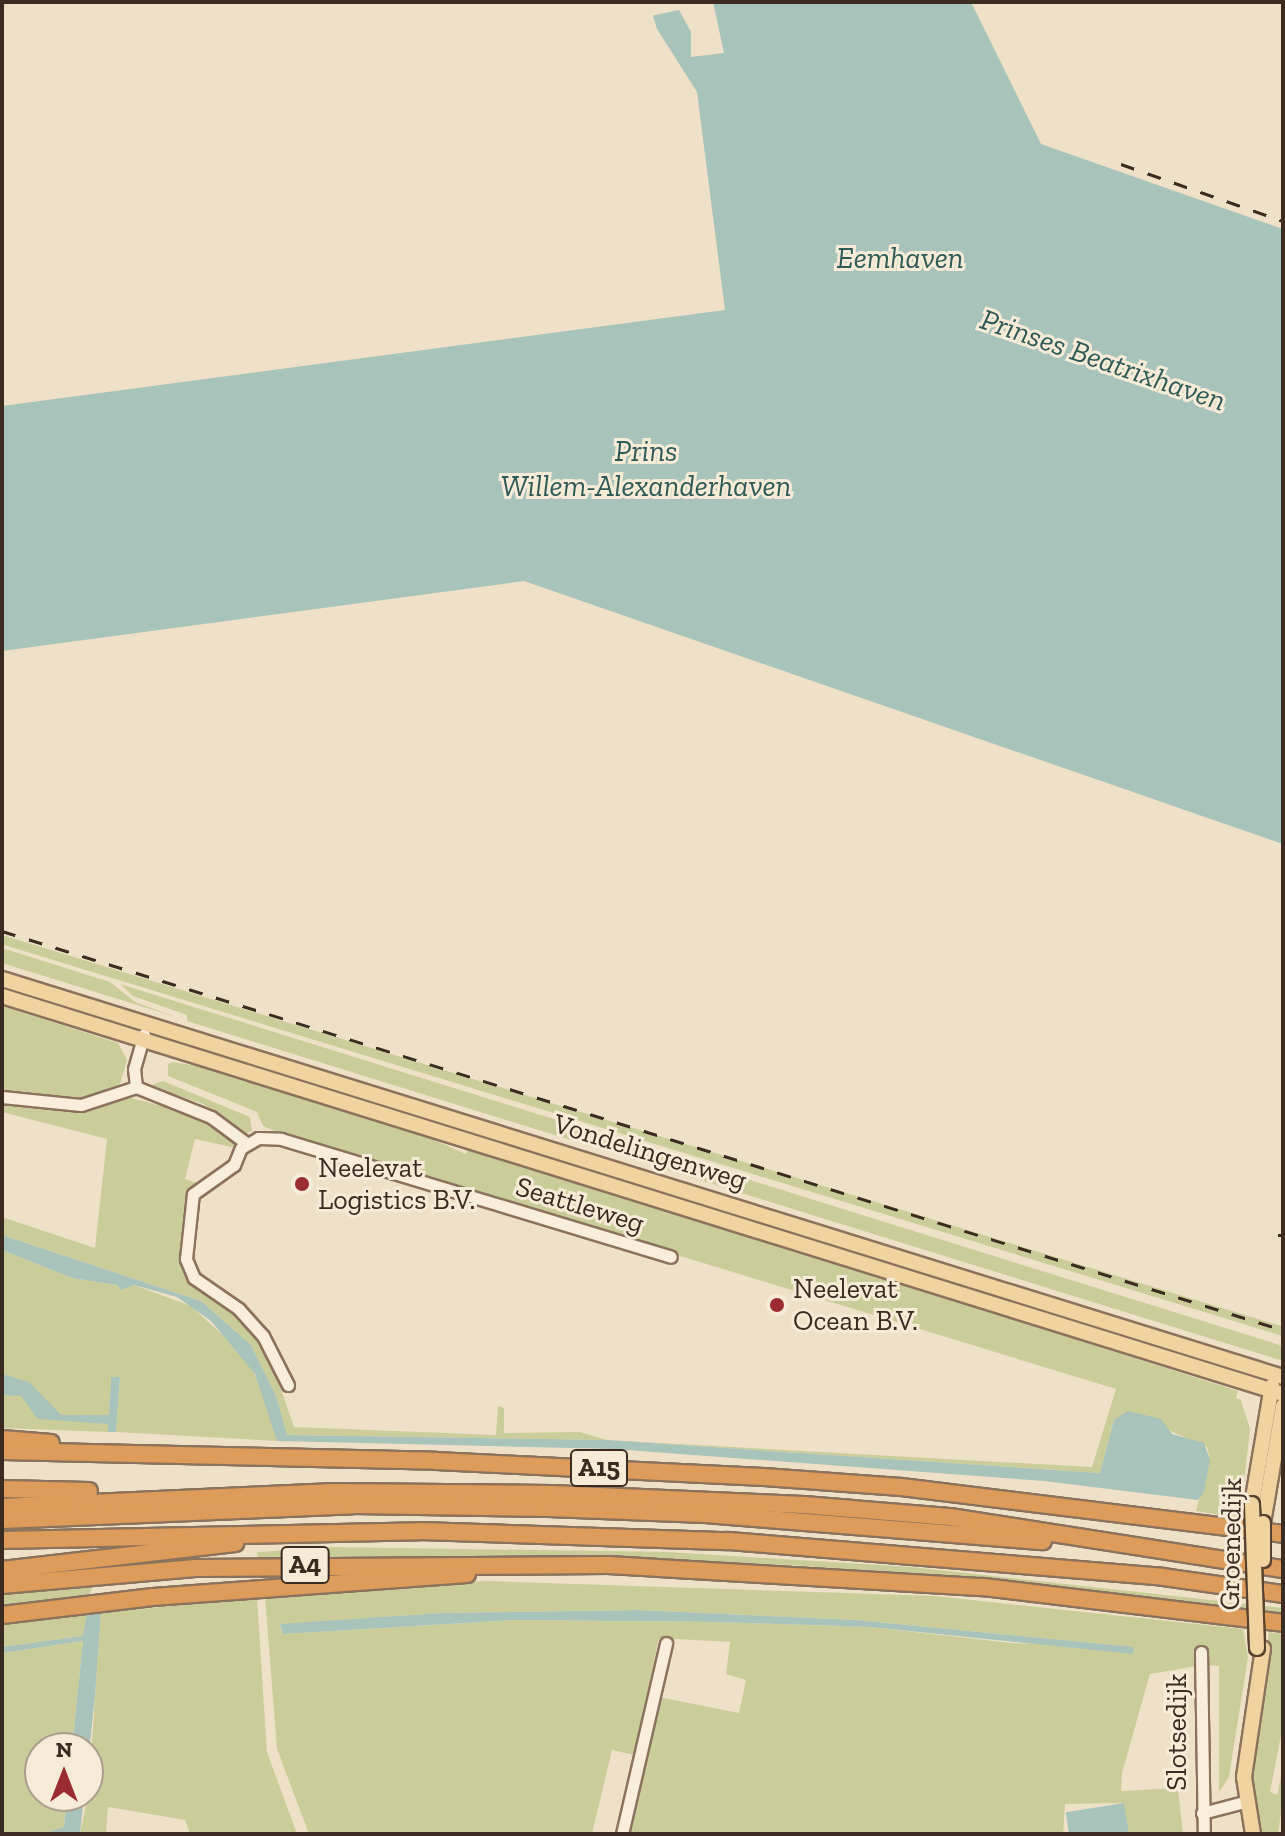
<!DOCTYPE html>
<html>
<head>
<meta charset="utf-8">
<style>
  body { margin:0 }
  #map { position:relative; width:1285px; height:1836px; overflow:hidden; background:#efe1c7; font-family:"Zilla Slab",serif }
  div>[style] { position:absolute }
  .green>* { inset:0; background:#cacd9a; transform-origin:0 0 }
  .water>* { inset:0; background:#a8c3b9; transform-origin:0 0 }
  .pier>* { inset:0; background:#efe1c7 }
  .roads { filter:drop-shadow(2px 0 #8b725c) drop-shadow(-2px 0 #8b725c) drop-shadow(0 2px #8b725c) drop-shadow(0 -2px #8b725c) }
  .minor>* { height:11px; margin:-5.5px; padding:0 5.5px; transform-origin:5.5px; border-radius:5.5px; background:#f9eedb }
  .major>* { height:14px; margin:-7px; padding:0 7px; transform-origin:7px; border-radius:7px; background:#f1d3a0 }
  .highway>* { height:16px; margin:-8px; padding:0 8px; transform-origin:8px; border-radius:8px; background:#dd9c59 }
  .rail>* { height:3px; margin-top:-1.5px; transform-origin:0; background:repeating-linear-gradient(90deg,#3b2b20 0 14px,transparent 0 28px) }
  .bridges { filter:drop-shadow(2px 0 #594130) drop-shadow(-2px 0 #594130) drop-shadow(0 2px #594130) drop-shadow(0 -2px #594130) }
  .major-bridge>* { height:14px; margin:-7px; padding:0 7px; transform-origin:7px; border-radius:7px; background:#f1d3a0 }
  .dots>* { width:22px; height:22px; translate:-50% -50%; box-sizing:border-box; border:4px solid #f6ebd7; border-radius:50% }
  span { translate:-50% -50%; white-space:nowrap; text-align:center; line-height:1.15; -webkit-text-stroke:6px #f6ebd7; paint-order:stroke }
  .shield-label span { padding:2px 6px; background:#f6ebd7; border:2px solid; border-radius:6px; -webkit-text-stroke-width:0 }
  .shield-label { font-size:26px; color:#3b2b20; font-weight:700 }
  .street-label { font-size:28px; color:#3b2b20 }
  .poi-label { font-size:28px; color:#3b2b20 }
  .left { translate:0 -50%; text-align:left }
  .water-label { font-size:30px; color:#2f5b56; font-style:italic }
  .frame { position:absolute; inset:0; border:4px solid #3b2b20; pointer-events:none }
  .north { position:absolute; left:24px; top:1732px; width:80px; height:80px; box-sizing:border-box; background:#f6ebd7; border:2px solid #ab9e8e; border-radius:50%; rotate:0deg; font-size:22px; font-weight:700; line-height:32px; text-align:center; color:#3b2b20 }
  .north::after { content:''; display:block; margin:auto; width:28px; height:36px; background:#9a2c32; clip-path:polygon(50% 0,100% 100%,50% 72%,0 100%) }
</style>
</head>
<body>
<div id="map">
  <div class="green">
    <div style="left:2px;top:935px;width:1341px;height:9px;rotate:17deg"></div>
    <div style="clip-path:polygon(2px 948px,110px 982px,135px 1002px,176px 1017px,2px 963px)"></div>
    <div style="clip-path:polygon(120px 984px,1283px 1346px,1283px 1361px,187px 1021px,187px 1015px,133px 996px)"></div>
    <div style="clip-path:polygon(2px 1006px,118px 1043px,127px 1060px,120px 1084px,75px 1101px,2px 1092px)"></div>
    <div style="clip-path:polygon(211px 1053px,317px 1082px,1216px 1362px,1214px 1368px)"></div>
    <div style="clip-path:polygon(173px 1062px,221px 1070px,402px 1126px,466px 1154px,468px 1149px,490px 1153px,1238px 1391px,1236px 1398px,1241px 1400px,1250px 1429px,1240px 1518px,1196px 1511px,1210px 1460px,1207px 1447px,1168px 1430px,1114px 1420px,1100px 1473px,607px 1440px,286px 1435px,276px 1396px,251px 1345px,201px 1301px,2px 1235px,2px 1217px,95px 1248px,107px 1139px,2px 1112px,2px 1102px,74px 1111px,131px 1098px,191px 1114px,229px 1136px,236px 1148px,195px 1139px,185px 1179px,197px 1183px,188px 1197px,183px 1269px,236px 1313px,268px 1351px,294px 1427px,496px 1435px,498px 1406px,504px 1408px,504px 1433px,580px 1432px,607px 1440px,1092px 1467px,1116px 1389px,284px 1135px,263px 1126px,257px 1112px,168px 1076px,168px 1064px)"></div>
    <div style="clip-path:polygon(163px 1081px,250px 1117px,252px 1131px,246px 1133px,201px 1103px,148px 1086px)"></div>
    <div style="clip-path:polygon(2px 1250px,72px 1278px,117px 1285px,121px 1290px,134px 1285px,191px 1306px,243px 1354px,263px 1389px,277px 1441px,116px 1432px,120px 1377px,111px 1377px,108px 1432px,2px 1428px)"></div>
    <div style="clip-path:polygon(334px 1547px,669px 1552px,911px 1567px,1283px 1608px,1283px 1615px,1010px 1582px,792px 1565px,560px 1557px,258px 1558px,257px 1552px)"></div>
    <div style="clip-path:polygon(evenodd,486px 1581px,935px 1596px,1243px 1629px,1248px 1657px,1229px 1777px,1219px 1792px,1219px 1666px,1203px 1665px,1150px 1674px,1122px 1773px,1121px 1791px,1178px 1788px,1183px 1834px,1129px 1834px,1123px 1803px,1065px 1804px,1063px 1834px,627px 1834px,659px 1697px,739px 1713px,746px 1680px,726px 1674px,730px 1642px,659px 1638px,634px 1755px,612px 1750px,592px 1834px,309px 1834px,277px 1749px,265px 1597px,486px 1581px,638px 1610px,856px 1620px,1133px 1647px,1011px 1643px,870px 1627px,717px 1622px,515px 1620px,283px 1634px,280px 1625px,441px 1613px,638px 1610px)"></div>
    <div style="clip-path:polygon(78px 1584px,93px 1585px,89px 1595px,2px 1609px,2px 1594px)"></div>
    <div style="clip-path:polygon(257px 1598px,267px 1752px,297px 1834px,190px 1834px,185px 1820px,108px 1807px,106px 1834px,80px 1834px,88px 1796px,101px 1613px)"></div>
    <div style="clip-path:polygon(87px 1614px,84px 1636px,2px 1647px,2px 1622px)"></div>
    <div style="clip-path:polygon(1269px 1632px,1283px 1634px,1283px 1725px,1270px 1792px,1277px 1795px,1283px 1767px,1283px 1799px,1278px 1834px,1259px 1834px,1248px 1782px)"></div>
    <div style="clip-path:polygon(83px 1641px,72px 1748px,40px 1748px,40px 1796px,67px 1796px,64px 1827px,42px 1834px,2px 1834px,2px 1653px)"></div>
  </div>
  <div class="water">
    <div style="clip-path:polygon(649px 2px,971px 2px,1041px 144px,1283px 229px,1283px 844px,524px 581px,2px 651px,2px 406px,725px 310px,697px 92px,657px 29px)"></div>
    <div style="clip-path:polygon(2px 1235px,201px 1301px,251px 1345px,276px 1396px,287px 1435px,607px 1440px,1100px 1473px,1114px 1420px,1128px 1411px,1161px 1419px,1172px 1434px,1204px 1443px,1210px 1460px,1204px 1492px,1198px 1500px,1044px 1481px,613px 1449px,277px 1441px,255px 1374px,211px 1321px,177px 1297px,134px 1285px,121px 1290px,117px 1285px,72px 1278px,2px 1250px)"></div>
    <div style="clip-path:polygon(2px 1374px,29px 1382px,61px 1415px,109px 1415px,111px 1377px,120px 1377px,116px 1432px,108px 1432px,108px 1424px,38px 1419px,21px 1396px,2px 1395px)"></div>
    <div style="clip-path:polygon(638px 1610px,856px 1620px,1134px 1647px,1133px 1654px,870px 1627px,717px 1622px,515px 1620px,283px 1634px,280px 1624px,441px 1613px)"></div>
    <div style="clip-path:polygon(101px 1613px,95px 1696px,88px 1761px,88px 1748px,72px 1748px,83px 1641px,2px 1653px,2px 1647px,83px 1636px,87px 1614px)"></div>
    <div style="clip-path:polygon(67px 1796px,84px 1796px,80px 1834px,42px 1834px,64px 1827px)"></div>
    <div style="left:1124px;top:1803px;width:31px;height:59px;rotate:81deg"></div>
  </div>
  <div class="pier">
    <div style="clip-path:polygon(645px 2px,713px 2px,724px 53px,691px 57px,691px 32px,679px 10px,651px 16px)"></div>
  </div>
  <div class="roads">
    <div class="minor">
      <div style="left:136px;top:1087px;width:18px;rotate:-96deg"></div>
      <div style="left:134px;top:1069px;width:36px;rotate:-74deg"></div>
      <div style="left:2px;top:1097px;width:79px;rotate:5.8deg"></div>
      <div style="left:81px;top:1105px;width:58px;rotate:-18.1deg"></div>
      <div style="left:136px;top:1087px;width:81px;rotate:21.8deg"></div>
      <div style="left:211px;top:1117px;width:44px;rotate:36.6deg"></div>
      <div style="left:288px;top:1385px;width:55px;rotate:-117deg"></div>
      <div style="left:263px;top:1336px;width:36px;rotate:-132deg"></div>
      <div style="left:239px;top:1309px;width:55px;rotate:-145.4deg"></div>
      <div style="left:194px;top:1278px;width:21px;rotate:-113deg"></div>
      <div style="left:186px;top:1259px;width:65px;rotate:-83.9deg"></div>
      <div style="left:193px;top:1194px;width:50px;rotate:-35.3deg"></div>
      <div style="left:234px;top:1165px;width:18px;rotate:-68deg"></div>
      <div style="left:241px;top:1148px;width:20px;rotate:-30deg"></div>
      <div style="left:258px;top:1138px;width:23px;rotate:2deg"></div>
      <div style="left:281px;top:1139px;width:407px;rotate:16.8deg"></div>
      <div style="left:1201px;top:1652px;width:182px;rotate:89.1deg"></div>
      <div style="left:1202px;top:1813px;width:43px;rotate:-14.7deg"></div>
      <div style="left:622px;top:1834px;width:196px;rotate:-77deg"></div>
    </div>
    <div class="major">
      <div style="left:2px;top:979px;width:1341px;rotate:17.26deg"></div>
      <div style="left:2px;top:996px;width:1341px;rotate:17.26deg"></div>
      <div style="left:1252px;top:1504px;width:120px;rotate:-80.4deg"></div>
      <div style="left:1263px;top:1523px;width:119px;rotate:-80.3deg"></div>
      <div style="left:1253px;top:1834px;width:58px;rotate:-99deg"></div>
      <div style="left:1244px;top:1777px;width:130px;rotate:-81.6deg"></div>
    </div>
    <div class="highway">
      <div style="left:2px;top:1439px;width:49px;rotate:4.7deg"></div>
      <div style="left:2px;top:1451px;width:434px;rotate:1.3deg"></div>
      <div style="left:436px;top:1461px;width:328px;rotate:2.8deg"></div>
      <div style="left:764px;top:1477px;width:137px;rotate:4.2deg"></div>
      <div style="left:901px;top:1487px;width:385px;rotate:7deg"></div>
      <div style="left:2px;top:1489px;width:87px;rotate:1.3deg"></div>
      <div style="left:2px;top:1507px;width:327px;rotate:-2.6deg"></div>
      <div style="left:329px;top:1492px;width:223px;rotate:0.5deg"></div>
      <div style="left:552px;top:1494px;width:252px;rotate:2.5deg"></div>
      <div style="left:804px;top:1505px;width:146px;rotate:4.7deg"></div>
      <div style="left:950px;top:1517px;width:337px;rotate:8.9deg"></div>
      <div style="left:2px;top:1520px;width:352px;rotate:-2.4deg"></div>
      <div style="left:354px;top:1505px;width:194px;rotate:0.9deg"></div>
      <div style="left:548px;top:1508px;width:157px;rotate:2.2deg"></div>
      <div style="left:705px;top:1514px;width:339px;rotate:4.6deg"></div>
      <div style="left:2px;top:1540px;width:418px;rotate:-1.2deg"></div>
      <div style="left:420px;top:1531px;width:308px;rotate:1.9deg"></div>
      <div style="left:728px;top:1541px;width:436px;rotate:4.7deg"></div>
      <div style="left:1163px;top:1577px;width:121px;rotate:8.1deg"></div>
      <div style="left:2px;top:1570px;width:235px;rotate:-6.6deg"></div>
      <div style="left:2px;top:1585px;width:194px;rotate:-5deg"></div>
      <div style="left:195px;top:1568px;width:413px;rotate:-0.4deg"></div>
      <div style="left:608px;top:1565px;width:376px;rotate:3.4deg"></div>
      <div style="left:983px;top:1587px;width:302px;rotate:6.8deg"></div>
      <div style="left:2px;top:1615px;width:152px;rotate:-6.8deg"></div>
      <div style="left:153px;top:1597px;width:315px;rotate:-4.2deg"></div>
    </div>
  </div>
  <div class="rail">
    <div style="left:1121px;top:164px;width:172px;rotate:19.4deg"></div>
    <div style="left:2px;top:931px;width:1342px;rotate:17.3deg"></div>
    <div style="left:1278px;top:1235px;width:5px"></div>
  </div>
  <div class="bridges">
    <div class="major-bridge">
      <div style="left:1252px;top:1504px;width:144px;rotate:88deg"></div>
      <div style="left:1263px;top:1523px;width:37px;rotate:90deg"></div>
    </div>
  </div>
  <div class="dots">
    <div style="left:302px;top:1184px;background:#9a2c32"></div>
    <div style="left:777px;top:1305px;background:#9a2c32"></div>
  </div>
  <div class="shield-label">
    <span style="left:599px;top:1468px">A15</span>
    <span style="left:305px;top:1565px">A4</span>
  </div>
  <div class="street-label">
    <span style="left:650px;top:1152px;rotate:17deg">Vondelingenweg</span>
    <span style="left:580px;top:1205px;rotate:17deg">Seattleweg</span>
    <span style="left:1231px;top:1544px;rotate:-89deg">Groenedijk</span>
    <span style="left:1177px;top:1732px;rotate:-90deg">Slotsedijk</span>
  </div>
  <div class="poi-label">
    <span class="left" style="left:318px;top:1184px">Neelevat<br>Logistics B.V.</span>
    <span class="left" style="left:793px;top:1305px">Neelevat<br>Ocean B.V.</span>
  </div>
  <div class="water-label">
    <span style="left:900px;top:258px">Eemhaven</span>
    <span style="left:1103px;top:360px;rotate:19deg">Prinses Beatrixhaven</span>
    <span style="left:646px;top:468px">Prins<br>Willem-Alexanderhaven</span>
  </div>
  <div class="frame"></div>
  <div class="north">N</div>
</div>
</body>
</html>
